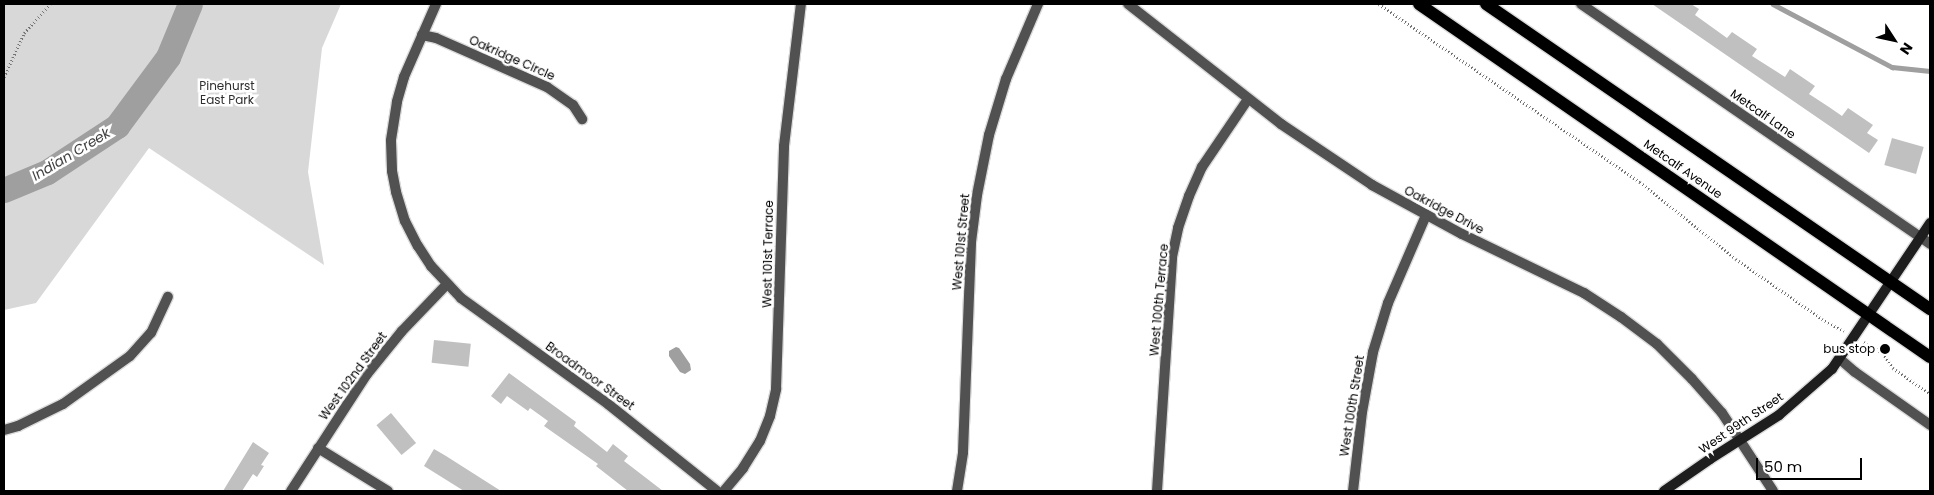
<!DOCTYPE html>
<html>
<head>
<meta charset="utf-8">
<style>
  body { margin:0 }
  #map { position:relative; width:1934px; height:495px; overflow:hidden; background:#fff; font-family:Poppins,sans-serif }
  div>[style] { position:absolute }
  .green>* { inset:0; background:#d8d8d8 }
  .water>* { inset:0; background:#9f9f9f }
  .stream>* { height:4.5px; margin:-2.25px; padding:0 2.25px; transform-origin:2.25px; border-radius:2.25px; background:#9f9f9f }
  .river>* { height:25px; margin:-12.5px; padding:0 12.5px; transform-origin:12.5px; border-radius:12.5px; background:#9f9f9f }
  .building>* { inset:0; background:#c0c0c0; transform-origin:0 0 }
  .path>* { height:2.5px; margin-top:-1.25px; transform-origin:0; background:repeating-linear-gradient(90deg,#737373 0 1px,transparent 0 3.5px) }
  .roads { filter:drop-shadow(1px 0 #dbdbdb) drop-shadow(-1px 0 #dbdbdb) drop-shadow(0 1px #dbdbdb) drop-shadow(0 -1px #dbdbdb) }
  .street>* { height:10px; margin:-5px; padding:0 5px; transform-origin:5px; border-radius:5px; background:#515151 }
  .secondary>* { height:10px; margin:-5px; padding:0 5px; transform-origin:5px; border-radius:5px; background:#1e1e1e }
  .primary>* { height:12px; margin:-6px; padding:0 6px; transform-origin:6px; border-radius:6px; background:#000 }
  .dots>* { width:14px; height:14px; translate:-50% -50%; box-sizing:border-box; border:2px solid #fff; border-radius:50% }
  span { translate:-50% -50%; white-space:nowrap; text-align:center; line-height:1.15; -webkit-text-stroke:5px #fff; paint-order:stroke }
  .street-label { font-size:12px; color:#000 }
  .park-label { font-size:12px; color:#2f2f2f }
  .poi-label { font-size:12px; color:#000 }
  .right { translate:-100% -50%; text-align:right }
  .water-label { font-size:14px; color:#404040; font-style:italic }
  .frame { position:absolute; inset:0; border:5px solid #000; pointer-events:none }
  .north { position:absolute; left:1869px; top:15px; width:50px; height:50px; -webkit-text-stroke:4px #fff; paint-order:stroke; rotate:125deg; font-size:14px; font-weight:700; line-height:20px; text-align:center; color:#000 }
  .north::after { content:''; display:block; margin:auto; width:18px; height:22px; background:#000; clip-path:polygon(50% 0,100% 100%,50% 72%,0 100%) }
  .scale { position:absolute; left:1756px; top:458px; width:106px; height:22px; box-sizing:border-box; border:2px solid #000; border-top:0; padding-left:6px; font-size:15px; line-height:18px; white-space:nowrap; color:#000; -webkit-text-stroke:4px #fff; paint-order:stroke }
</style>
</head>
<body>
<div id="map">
  <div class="green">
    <div style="clip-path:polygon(4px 4px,341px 4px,322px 48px,308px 172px,324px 265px,149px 148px,36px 303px,4px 310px)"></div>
  </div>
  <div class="water">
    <div style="clip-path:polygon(676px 347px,679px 348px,690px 364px,691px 370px,685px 374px,680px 372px,669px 356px,669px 351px)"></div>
  </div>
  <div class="stream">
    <div style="left:1773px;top:4px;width:135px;rotate:27.9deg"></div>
    <div style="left:1892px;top:67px;width:38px;rotate:6deg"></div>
  </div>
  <div class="river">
    <div style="left:4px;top:190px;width:47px;rotate:-22.7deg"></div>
    <div style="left:47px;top:172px;width:84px;rotate:-33.3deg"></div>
    <div style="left:117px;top:126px;width:86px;rotate:-53.5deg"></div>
    <div style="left:168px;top:57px;width:57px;rotate:-67.5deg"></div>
  </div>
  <div class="building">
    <div style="clip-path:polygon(1652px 4px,1691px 4px,1699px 9px,1695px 15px,1727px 38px,1732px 32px,1757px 49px,1752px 56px,1785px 77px,1790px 69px,1815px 86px,1809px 94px,1829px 107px,1842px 116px,1848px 108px,1873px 125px,1867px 133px,1878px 140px,1869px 153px)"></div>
    <div style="left:1892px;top:138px;width:33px;height:28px;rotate:16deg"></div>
    <div style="left:434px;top:340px;width:37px;height:23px;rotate:6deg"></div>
    <div style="clip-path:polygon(509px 373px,576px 422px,574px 426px,607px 452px,613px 444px,628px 456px,624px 461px,663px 491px,628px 491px,596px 466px,598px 464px,544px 426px,548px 421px,530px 408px,528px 411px,507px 396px,501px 404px,491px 396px)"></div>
    <div style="left:391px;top:413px;width:39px;height:19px;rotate:50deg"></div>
    <div style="clip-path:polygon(253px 442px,269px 453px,261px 465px,264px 466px,257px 477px,253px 474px,242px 491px,223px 491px)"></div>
    <div style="clip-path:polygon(434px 449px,446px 456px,501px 491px,464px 491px,424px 466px)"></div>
  </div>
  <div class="path">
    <div style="left:1379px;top:4px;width:316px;rotate:34.3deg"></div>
    <div style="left:1640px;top:182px;width:123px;rotate:38.7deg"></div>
    <div style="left:1736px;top:259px;width:105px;rotate:34.9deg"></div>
    <div style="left:1822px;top:319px;width:25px;rotate:29deg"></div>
    <div style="left:4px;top:77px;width:48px;rotate:-65.6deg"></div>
    <div style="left:24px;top:33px;width:39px;rotate:-48deg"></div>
    <div style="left:1864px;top:342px;width:22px;rotate:30deg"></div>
    <div style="left:1883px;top:353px;width:18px;rotate:56deg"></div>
    <div style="left:1893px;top:368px;width:45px;rotate:35.1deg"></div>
  </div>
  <div class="roads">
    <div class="street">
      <div style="left:436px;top:4px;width:80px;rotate:113.7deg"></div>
      <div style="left:404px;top:77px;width:26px;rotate:106deg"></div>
      <div style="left:397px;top:102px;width:39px;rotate:99deg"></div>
      <div style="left:391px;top:141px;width:30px;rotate:88deg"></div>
      <div style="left:392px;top:171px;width:21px;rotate:79deg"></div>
      <div style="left:396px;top:192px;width:30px;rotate:73deg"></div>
      <div style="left:405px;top:221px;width:28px;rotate:63deg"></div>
      <div style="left:418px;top:246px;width:24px;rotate:57deg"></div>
      <div style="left:431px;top:266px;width:44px;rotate:46.8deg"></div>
      <div style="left:461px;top:298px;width:181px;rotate:35.8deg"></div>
      <div style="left:608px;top:404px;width:139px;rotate:38.6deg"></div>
      <div style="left:1128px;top:4px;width:194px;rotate:38.1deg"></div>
      <div style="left:1281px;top:124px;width:110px;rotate:33.8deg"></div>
      <div style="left:1372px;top:185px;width:102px;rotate:28.6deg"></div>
      <div style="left:1462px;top:234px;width:136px;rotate:25.8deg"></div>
      <div style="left:1584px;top:293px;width:44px;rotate:33deg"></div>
      <div style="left:1621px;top:317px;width:45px;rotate:36.9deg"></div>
      <div style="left:1657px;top:344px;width:49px;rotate:45deg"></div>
      <div style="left:1692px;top:379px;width:45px;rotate:48.6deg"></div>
      <div style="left:1722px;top:413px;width:93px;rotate:56.8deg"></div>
      <div style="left:1581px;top:4px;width:424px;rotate:34.5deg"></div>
      <div style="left:422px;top:35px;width:14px;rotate:12deg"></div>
      <div style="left:436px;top:38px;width:121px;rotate:23.8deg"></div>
      <div style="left:547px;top:87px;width:32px;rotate:35deg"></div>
      <div style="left:573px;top:105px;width:17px;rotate:57deg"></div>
      <div style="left:1841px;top:360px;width:18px;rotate:41deg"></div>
      <div style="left:1855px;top:372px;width:92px;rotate:35.2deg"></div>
      <div style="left:4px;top:430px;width:15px;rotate:-16deg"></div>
      <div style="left:18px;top:426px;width:50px;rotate:-26.1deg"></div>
      <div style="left:63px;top:404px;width:82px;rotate:-35.6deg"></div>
      <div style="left:130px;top:356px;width:31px;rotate:-48deg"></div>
      <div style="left:151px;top:333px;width:40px;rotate:-65deg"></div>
      <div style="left:318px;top:448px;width:82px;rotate:31.6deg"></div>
      <div style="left:291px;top:491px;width:140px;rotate:-57deg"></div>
      <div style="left:367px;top:374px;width:55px;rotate:-50.9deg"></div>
      <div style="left:402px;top:331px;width:65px;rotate:-46.2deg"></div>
      <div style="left:724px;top:491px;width:30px;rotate:-50deg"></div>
      <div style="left:743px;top:468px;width:32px;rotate:-58deg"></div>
      <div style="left:760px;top:441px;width:27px;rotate:-68deg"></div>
      <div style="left:770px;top:416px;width:28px;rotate:-77deg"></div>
      <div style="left:776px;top:389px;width:243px;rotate:-88.1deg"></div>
      <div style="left:784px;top:146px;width:143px;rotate:-83.2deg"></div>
      <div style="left:957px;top:491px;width:39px;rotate:-81deg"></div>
      <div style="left:963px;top:452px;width:210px;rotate:-87.8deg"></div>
      <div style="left:971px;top:242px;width:47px;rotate:-82.7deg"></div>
      <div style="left:977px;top:195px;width:61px;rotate:-78.7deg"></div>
      <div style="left:989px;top:135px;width:59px;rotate:-73.1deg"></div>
      <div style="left:1006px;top:79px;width:82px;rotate:-66.9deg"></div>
      <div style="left:1157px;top:491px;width:234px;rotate:-86.3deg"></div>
      <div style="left:1172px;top:257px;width:30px;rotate:-78deg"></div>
      <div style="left:1178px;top:228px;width:34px;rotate:-71deg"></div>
      <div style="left:1189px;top:196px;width:32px;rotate:-66deg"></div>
      <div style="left:1202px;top:167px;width:82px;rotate:-55.9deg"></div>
      <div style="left:1353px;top:491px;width:80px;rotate:-83.5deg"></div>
      <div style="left:1362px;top:412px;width:61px;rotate:-79.6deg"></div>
      <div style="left:1373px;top:352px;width:51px;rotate:-73deg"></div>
      <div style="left:1388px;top:303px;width:96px;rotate:-66.6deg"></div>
    </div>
    <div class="secondary">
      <div style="left:1664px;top:491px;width:56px;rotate:-34.8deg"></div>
      <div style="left:1710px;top:459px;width:82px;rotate:-32.5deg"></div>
      <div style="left:1779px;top:415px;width:70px;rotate:-41deg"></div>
      <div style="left:1832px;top:369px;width:176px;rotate:-56.1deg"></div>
    </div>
    <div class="primary">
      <div style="left:1419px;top:4px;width:621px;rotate:34.64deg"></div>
      <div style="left:1486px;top:4px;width:539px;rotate:34.49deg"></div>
    </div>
  </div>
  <div class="dots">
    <div style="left:1885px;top:349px;background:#000"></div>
  </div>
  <div class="street-label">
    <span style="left:512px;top:58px;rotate:24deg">Oakridge Circle</span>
    <span style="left:1763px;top:114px;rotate:35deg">Metcalf Lane</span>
    <span style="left:1683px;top:169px;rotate:35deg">Metcalf Avenue</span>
    <span style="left:1444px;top:210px;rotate:28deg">Oakridge Drive</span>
    <span style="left:961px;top:242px;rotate:-85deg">West 101st Street</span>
    <span style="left:768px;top:254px;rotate:-89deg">West 101st Terrace</span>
    <span style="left:1159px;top:300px;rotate:-85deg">West 100th Terrace</span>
    <span style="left:353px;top:376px;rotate:-54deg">West 102nd Street</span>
    <span style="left:590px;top:376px;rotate:36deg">Broadmoor Street</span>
    <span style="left:1352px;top:406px;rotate:-81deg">West 100th Street</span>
    <span style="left:1741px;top:423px;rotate:-34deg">West 99th Street</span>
  </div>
  <div class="park-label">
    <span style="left:227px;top:93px">Pinehurst<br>East Park</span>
  </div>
  <div class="poi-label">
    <span class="right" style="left:1875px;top:349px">bus stop</span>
  </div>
  <div class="water-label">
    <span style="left:71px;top:154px;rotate:-31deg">Indian Creek</span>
  </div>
  <div class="frame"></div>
  <div class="north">N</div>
  <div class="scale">50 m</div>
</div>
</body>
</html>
